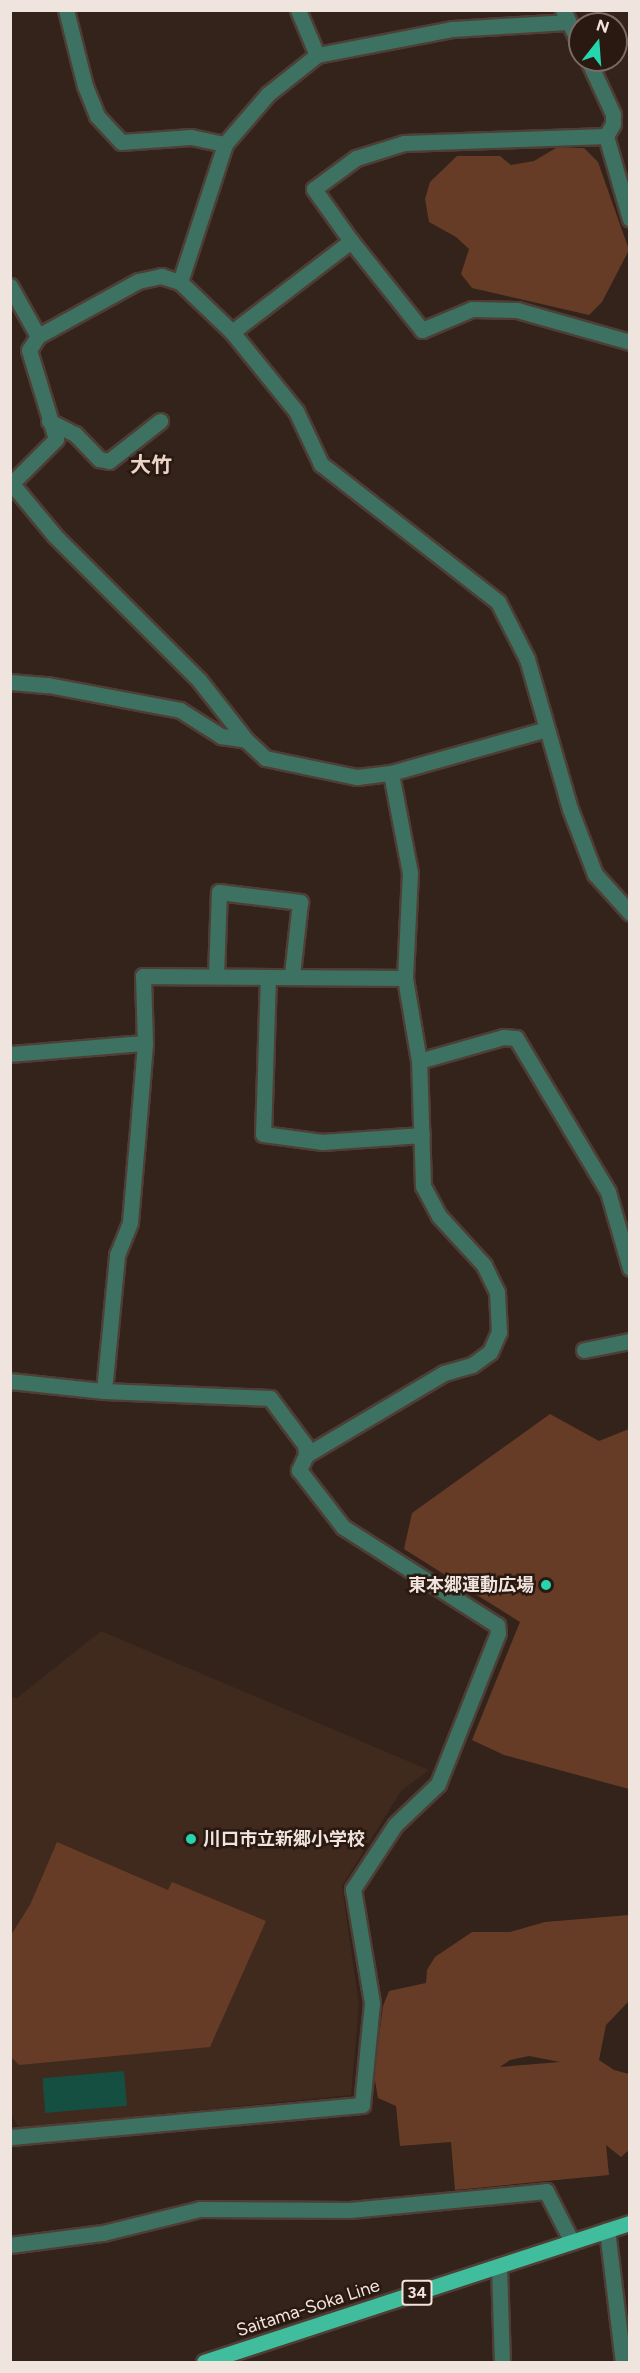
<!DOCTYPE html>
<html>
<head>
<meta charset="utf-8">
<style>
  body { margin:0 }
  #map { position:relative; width:640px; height:2373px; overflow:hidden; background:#34231a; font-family:Figtree,"Noto Sans JP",sans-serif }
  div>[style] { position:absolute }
  .built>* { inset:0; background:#40291d }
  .green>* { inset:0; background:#663c27 }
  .water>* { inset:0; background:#154f41; transform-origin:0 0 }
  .roads { filter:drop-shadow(2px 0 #4e3e35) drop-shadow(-2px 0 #4e3e35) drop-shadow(0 2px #4e3e35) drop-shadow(0 -2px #4e3e35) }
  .street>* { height:15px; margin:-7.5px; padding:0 7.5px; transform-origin:7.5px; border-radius:7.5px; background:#3d7263 }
  .primary>* { height:15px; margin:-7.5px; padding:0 7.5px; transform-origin:7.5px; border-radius:7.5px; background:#40bd9d }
  .dots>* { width:16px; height:16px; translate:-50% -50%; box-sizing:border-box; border:3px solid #2a1911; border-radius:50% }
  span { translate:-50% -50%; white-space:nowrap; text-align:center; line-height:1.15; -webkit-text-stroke:5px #2a1911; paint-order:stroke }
  .shield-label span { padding:2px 4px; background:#2a1911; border:2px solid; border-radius:4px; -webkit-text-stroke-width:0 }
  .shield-label { font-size:16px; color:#f0e4de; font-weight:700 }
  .poi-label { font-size:18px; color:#f0e4de; font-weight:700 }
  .right { translate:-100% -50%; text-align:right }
  .left { translate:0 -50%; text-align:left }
  .street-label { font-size:18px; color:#f0e4de }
  .quarter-label { font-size:21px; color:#ecd4c8; font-weight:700 }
  .frame { position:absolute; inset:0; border:12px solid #f0e4de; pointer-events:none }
  .north { position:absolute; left:568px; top:12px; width:60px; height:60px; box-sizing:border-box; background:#2a1911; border:2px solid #796a63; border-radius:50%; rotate:17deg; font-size:16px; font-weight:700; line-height:24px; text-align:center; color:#f0e4de }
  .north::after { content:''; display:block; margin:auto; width:21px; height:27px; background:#25d5ae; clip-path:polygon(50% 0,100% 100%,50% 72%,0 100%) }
</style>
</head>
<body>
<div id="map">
  <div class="built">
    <div style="clip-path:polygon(101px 1631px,429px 1770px,401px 1791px,342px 1886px,359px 2005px,351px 2095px,19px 2128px,10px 2113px,10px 1697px,17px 1698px)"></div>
  </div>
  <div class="green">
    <div style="clip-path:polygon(556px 148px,584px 148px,598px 162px,629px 250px,602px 302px,589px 315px,472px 288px,461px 274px,469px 249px,456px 237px,429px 222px,425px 199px,430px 182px,457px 156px,500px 156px,511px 165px,534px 161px)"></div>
    <div style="clip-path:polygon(550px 1414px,599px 1441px,629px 1429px,629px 1789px,504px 1755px,472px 1740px,520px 1622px,404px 1549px,412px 1513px)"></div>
    <div style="clip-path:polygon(57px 1842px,168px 1890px,172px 1882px,266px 1921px,210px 2047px,19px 2065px,11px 2057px,11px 1935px,30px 1905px)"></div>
    <div style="clip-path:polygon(evenodd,629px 1915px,629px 2001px,606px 2025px,599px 2060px,614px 2070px,629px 2074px,629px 2150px,621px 2157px,606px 2145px,609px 2175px,455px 2190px,451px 2142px,400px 2146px,396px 2106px,378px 2098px,374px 2075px,383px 2006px,389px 1991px,426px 1983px,427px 1970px,435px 1957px,472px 1932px,510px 1932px,545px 1922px,629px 1915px,529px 2056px,560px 2062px,500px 2067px,510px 2060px,529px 2056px)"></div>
  </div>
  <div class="water">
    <div style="left:124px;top:2071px;width:35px;height:82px;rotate:85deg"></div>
  </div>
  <div class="roads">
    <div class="street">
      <div style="left:66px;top:10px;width:78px;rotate:76deg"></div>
      <div style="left:85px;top:86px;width:32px;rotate:68deg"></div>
      <div style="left:97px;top:116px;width:35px;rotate:47deg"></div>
      <div style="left:121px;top:142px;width:70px;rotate:-4.1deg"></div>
      <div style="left:191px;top:137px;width:35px;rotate:12deg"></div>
      <div style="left:563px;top:10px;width:39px;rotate:64deg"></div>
      <div style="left:317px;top:55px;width:137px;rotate:-10.9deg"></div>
      <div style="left:452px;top:29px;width:116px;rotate:-3.5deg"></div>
      <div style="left:588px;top:60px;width:60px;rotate:65.2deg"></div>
      <div style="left:613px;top:114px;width:10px;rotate:90deg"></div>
      <div style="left:613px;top:124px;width:14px;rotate:120deg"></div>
      <div style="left:606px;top:136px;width:86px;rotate:73.9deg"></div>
      <div style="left:351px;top:241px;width:64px;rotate:-125.4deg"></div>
      <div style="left:314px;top:189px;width:52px;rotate:-36.4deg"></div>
      <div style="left:356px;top:158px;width:50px;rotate:-17.4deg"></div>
      <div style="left:404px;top:143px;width:202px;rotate:-2deg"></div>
      <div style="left:180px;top:282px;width:145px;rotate:-71.9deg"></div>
      <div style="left:225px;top:144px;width:66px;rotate:-49.3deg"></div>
      <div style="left:268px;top:94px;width:63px;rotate:-38.5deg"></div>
      <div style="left:317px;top:55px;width:49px;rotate:-112.9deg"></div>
      <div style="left:10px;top:286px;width:57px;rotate:60.8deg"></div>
      <div style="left:232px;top:332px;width:150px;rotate:-37.4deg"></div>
      <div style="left:351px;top:241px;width:114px;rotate:51.4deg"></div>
      <div style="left:422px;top:330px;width:54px;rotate:-22.8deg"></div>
      <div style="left:472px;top:309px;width:45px;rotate:1.3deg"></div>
      <div style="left:517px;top:310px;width:117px;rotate:15.8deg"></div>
      <div style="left:49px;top:421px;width:29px;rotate:27deg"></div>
      <div style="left:75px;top:434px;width:35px;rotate:46deg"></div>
      <div style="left:99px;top:459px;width:10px;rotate:11deg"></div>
      <div style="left:109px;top:461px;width:65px;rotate:-38.1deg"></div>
      <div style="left:12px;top:484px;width:67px;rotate:50.4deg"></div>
      <div style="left:55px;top:536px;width:204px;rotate:45deg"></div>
      <div style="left:199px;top:680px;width:76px;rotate:51.9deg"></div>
      <div style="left:246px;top:740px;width:26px;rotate:43deg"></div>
      <div style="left:265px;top:758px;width:94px;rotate:11.7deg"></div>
      <div style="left:357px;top:777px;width:34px;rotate:-7deg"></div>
      <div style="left:391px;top:773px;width:161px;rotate:-15.8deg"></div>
      <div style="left:10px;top:485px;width:65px;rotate:-45deg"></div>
      <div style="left:56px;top:439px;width:93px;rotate:-106.9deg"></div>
      <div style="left:29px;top:350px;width:17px;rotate:-57deg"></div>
      <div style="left:38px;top:336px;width:114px;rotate:-28.8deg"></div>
      <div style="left:138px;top:281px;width:24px;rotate:-12deg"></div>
      <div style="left:161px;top:276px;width:20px;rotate:18deg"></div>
      <div style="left:180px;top:282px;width:72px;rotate:43.9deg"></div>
      <div style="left:232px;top:332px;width:102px;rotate:51deg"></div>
      <div style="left:296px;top:411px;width:59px;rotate:64.7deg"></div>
      <div style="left:321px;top:464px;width:224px;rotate:37.9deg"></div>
      <div style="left:498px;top:602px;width:64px;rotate:63deg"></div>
      <div style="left:527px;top:659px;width:156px;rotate:74deg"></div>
      <div style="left:570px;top:809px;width:70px;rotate:69deg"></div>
      <div style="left:595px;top:874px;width:52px;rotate:48.1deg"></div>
      <div style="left:10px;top:682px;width:38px;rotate:5deg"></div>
      <div style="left:48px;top:685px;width:134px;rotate:10.7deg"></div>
      <div style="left:180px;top:710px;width:49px;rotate:32.4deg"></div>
      <div style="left:221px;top:736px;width:25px;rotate:9deg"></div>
      <div style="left:216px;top:976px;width:84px;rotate:-88deg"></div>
      <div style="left:219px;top:892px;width:82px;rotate:7deg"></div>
      <div style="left:300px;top:902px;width:73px;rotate:96.3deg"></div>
      <div style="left:268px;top:977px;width:157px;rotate:91.8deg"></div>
      <div style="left:263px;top:1134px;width:60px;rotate:7.7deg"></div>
      <div style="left:322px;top:1142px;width:100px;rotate:-4deg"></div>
      <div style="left:10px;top:1054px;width:135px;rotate:-4.7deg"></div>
      <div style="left:419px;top:1061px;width:87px;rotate:-15.9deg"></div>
      <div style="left:503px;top:1037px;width:13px;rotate:4deg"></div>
      <div style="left:516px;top:1038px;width:179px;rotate:59.1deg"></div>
      <div style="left:608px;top:1192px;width:79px;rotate:73.9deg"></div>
      <div style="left:584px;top:1350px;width:47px;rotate:-11.1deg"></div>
      <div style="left:10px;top:1381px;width:95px;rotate:6.1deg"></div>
      <div style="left:104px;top:1391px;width:166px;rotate:2.4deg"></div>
      <div style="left:270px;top:1398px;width:59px;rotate:53.3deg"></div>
      <div style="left:305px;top:1445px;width:10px;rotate:84deg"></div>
      <div style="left:306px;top:1455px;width:17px;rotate:115deg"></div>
      <div style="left:299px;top:1470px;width:72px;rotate:52.3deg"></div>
      <div style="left:343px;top:1527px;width:183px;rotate:32.5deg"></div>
      <div style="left:497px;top:1625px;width:8px;rotate:83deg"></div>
      <div style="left:498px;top:1633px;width:162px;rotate:111.7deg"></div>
      <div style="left:438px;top:1784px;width:59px;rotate:136.4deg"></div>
      <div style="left:395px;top:1825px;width:77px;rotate:123.3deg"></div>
      <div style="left:353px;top:1889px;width:116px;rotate:80.5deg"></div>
      <div style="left:372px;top:2003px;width:102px;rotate:95.6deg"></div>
      <div style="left:362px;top:2105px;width:353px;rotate:174.8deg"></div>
      <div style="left:104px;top:1391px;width:137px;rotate:-84.5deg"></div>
      <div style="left:117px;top:1255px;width:35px;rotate:-68deg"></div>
      <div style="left:130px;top:1222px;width:81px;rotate:-85.1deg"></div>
      <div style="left:137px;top:1141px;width:98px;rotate:-85.3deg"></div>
      <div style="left:145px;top:1043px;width:67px;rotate:-91.7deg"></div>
      <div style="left:143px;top:976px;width:262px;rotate:0.4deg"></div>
      <div style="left:306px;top:1455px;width:161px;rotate:-30.7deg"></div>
      <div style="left:444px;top:1373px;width:29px;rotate:-16deg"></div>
      <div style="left:472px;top:1365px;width:22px;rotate:-36deg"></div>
      <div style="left:490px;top:1352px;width:22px;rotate:-66deg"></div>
      <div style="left:499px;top:1332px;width:40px;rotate:-92.9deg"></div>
      <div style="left:497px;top:1292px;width:30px;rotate:-116deg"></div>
      <div style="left:484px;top:1265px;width:67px;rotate:-132.6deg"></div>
      <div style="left:439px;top:1216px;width:34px;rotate:-118deg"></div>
      <div style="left:423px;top:1186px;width:125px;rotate:-91.8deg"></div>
      <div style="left:419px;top:1061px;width:84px;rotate:-99.6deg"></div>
      <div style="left:405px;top:978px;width:105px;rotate:-87.3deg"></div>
      <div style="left:410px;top:873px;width:102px;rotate:-100.8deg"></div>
      <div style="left:607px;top:2230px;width:133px;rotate:83.1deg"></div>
      <div style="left:10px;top:2245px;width:94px;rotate:-7.4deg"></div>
      <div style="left:103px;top:2233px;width:100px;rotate:-13.9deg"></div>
      <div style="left:200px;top:2209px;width:150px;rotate:0.4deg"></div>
      <div style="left:350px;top:2210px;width:197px;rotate:-5.5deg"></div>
      <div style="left:546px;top:2191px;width:57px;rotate:63deg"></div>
      <div style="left:499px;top:2267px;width:95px;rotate:88.2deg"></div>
    </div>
    <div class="primary">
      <div style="left:204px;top:2362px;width:448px;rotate:-18.1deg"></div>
    </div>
  </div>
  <div class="dots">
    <div style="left:546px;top:1585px;background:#25d5ae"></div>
    <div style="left:191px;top:1839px;background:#25d5ae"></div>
  </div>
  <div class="shield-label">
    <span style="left:417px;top:2293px">34</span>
  </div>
  <div class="poi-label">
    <span class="right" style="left:534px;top:1585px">東本郷運動広場</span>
    <span class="left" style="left:203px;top:1839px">川口市立新郷小学校</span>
  </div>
  <div class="street-label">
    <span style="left:308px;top:2308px;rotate:-18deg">Saitama-Soka Line</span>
  </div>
  <div class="quarter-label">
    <span style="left:151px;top:465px">大竹</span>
  </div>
  <div class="frame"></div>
  <div class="north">N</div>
</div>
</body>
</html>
